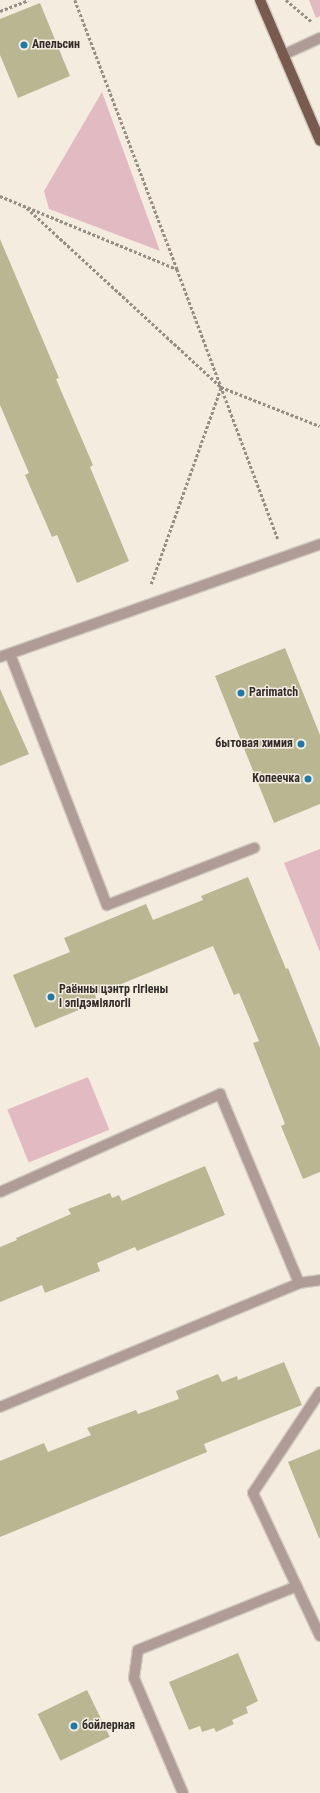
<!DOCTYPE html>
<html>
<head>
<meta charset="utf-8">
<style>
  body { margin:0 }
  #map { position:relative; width:320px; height:1793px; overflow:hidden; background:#f5ece0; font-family:"Roboto Condensed",sans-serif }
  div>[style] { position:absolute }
  .green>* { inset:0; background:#e2bac1; transform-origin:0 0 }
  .building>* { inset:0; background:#b9b791; transform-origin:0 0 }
  .path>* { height:2.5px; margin-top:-1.25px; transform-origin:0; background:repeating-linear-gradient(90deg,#948e85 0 3px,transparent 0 5px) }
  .roads { filter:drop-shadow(1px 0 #d2cabf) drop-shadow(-1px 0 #d2cabf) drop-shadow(0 1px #d2cabf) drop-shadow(0 -1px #d2cabf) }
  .minor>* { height:10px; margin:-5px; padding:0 5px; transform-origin:5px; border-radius:5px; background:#af9c96 }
  .major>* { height:10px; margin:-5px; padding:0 5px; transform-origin:5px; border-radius:5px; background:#795a4f }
  .dots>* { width:11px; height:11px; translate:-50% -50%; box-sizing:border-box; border:2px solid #f5ece0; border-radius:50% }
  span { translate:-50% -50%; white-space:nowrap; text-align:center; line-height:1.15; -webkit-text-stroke:3px #f5ece0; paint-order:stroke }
  .poi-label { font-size:12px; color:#312d29; font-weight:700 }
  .left { translate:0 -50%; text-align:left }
  .right { translate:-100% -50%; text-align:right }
</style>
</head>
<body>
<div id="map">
  <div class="green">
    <div style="clip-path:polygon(309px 0,320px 0,320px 16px,316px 18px)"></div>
    <div style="clip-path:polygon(102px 92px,160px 251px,49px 209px,44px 191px)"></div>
    <div style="clip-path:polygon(320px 849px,320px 952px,284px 863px)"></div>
    <div style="left:88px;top:1077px;width:57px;height:87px;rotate:68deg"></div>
  </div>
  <div class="building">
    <div style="clip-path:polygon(40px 3px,70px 76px,18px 98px,0 55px,0 19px)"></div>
    <div style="clip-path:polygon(0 239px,59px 378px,56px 379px,93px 465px,90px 467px,129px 561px,77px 583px,57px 535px,52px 537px,25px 475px,29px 473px,0 405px)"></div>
    <div style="clip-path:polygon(285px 648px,320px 735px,320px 804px,274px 823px,215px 676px)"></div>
    <div style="clip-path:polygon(0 689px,29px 754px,0 766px)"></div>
    <div style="clip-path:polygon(248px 877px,286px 969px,288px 968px,320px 1048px,320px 1172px,303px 1179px,281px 1126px,285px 1124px,253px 1043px,259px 1041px,239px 993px,234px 995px,213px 946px,95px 995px,98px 1002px,35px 1028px,13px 975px,70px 952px,64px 938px,146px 904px,153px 920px,203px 900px,201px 896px)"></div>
    <div style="clip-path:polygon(205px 1166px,225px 1215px,137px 1251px,135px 1247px,97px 1263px,100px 1271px,45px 1293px,42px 1285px,0 1302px,0 1247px,17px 1240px,16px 1238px,71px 1214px,68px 1209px,110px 1193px,112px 1198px,119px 1195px,122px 1201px)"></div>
    <div style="clip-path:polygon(284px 1362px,302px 1405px,204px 1444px,207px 1452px,0 1537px,0 1461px,44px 1443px,48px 1452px,91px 1435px,87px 1428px,136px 1410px,138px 1414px,179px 1399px,176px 1391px,218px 1374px,222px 1382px,237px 1376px,238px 1380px)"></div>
    <div style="clip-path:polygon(320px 1449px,320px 1538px,319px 1538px,288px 1462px)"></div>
    <div style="clip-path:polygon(238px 1653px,258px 1701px,246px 1707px,248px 1713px,232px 1720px,234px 1724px,216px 1732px,214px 1728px,202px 1732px,200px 1726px,189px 1730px,169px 1682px)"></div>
    <div style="left:87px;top:1690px;width:52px;height:55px;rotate:64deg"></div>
  </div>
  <div class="path">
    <div style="left:75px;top:0;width:288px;rotate:69.2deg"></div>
    <div style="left:286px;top:0;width:33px;rotate:40deg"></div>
    <div style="left:0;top:11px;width:30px;rotate:-21deg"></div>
    <div style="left:0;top:196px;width:191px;rotate:22.4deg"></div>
    <div style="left:177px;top:269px;width:288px;rotate:69.5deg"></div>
    <div style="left:27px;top:208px;width:264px;rotate:42.7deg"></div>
    <div style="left:221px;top:387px;width:106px;rotate:21.5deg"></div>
    <div style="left:151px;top:584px;width:209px;rotate:-70.4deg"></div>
  </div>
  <div class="roads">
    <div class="minor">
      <div style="left:283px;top:55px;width:41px;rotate:-24.7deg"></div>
      <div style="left:10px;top:654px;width:269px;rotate:68.9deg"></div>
      <div style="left:107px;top:905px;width:158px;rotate:-21.2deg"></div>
      <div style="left:0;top:657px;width:339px;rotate:-19.4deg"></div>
      <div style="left:0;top:1192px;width:241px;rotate:-24deg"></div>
      <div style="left:220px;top:1094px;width:205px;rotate:67.3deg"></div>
      <div style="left:320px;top:1392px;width:121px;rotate:123.6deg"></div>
      <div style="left:253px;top:1493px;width:158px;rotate:64.9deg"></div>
      <div style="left:0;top:1407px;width:324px;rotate:-22.5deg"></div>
      <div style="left:299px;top:1283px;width:21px;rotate:-8deg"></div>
      <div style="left:183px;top:1793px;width:125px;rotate:-113.1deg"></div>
      <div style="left:134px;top:1678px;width:28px;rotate:-82deg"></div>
      <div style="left:138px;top:1650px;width:171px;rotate:-21.9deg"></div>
    </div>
    <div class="major">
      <div style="left:260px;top:0;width:153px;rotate:66.9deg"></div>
    </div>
  </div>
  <div class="dots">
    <div style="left:24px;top:45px;background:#207aa8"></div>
    <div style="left:241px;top:693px;background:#207aa8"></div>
    <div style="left:301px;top:744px;background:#207aa8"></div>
    <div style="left:308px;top:779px;background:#207aa8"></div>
    <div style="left:51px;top:997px;background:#207aa8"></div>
    <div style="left:74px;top:1726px;background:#207aa8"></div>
  </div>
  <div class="poi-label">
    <span class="left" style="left:32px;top:45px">Апельсин</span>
    <span class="left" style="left:249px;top:693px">Parimatch</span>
    <span class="right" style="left:293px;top:744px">бытовая химия</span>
    <span class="right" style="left:300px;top:779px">Копеечка</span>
    <span class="left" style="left:59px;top:997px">Раённы цэнтр гігіены<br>і эпідэміялогіі</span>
    <span class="left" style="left:82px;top:1726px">бойлерная</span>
  </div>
</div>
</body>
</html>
